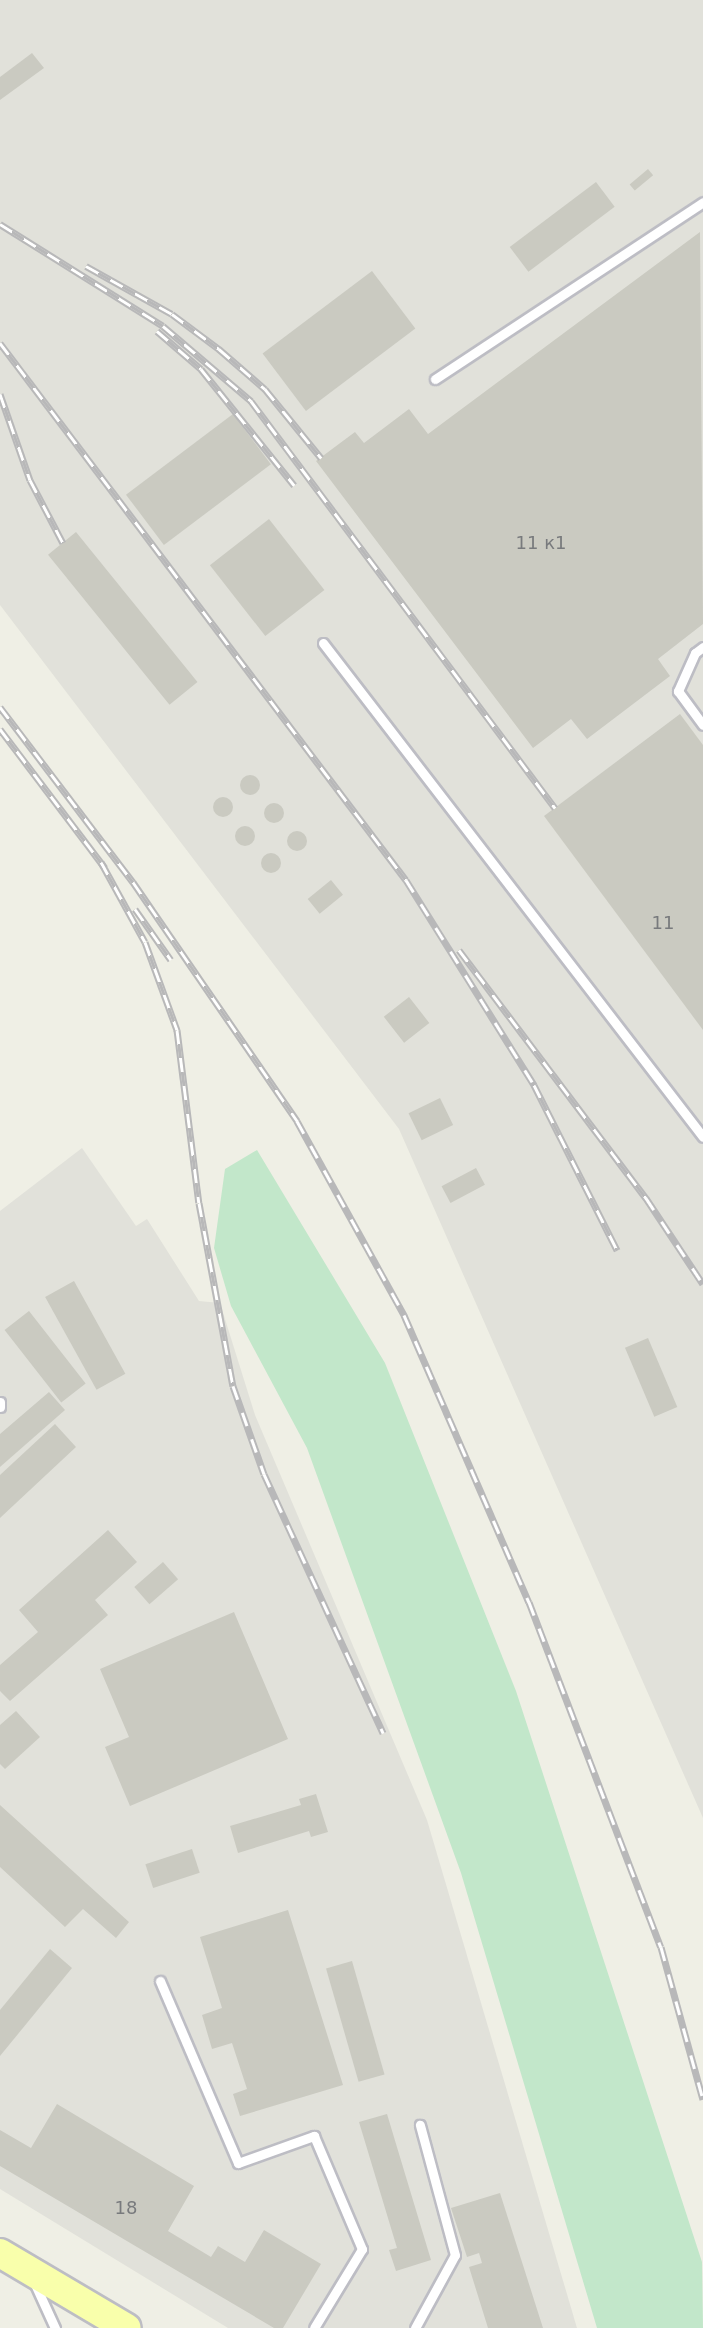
<!DOCTYPE html>
<html>
<head>
<meta charset="utf-8">
<style>
  body { margin:0 }
  #map { position:relative; width:703px; height:2328px; overflow:hidden; background:#efefe5; font-family:"DejaVu Sans",sans-serif }
  div>[style] { position:absolute }
  .industrial>* { inset:0; background:#e1e1da }
  .green>* { inset:0; background:#c2e7ca }
  .building>* { inset:0; background:#cacac1; transform-origin:0 0 }
  .round { border-radius:50% }
  .roads { filter:drop-shadow(2px 0 #bdbdc4) drop-shadow(-2px 0 #bdbdc4) drop-shadow(0 2px #bdbdc4) drop-shadow(0 -2px #bdbdc4) }
  .service>* { height:9px; margin:-4.5px; padding:0 4.5px; transform-origin:4.5px; border-radius:4.5px; background:#fff }
  .primary>* { height:28px; margin:-14px; padding:0 14px; transform-origin:14px; border-radius:14px; background:#f9ffab }
  .rail>* { height:7px; margin-top:-3.5px; transform-origin:0; background:repeating-linear-gradient(90deg,#fff 0 14px,#b8b8b9 0 28px); box-sizing:border-box; border-block:2px solid #b8b8b9 }
  span { translate:-50% -50%; white-space:nowrap; text-align:center; line-height:1.15; -webkit-text-stroke:6px #fff; paint-order:stroke }
  .number-label { font-size:18px; color:#787a7d }
  .number-label span { -webkit-text-stroke-width:0 }
</style>
</head>
<body>
<div id="map">
  <div class="industrial">
    <div style="clip-path:polygon(0 0,703px 0,703px 1818px,399px 1129px,0 605px)"></div>
    <div style="clip-path:polygon(82px 1148px,136px 1226px,147px 1219px,199px 1301px,220px 1303px,255px 1415px,427px 1820px,577px 2328px,228px 2328px,0 2189px,0 1211px)"></div>
  </div>
  <div class="green">
    <div style="clip-path:polygon(257px 1150px,385px 1363px,516px 1691px,702px 2262px,703px 2328px,597px 2328px,461px 1873px,307px 1448px,231px 1306px,214px 1248px,225px 1169px)"></div>
  </div>
  <div class="building">
    <div style="clip-path:polygon(32px 53px,44px 68px,0 100px,0 77px)"></div>
    <div style="left:648px;top:169px;width:8px;height:24px;rotate:50deg"></div>
    <div style="left:596px;top:182px;width:31px;height:108px;rotate:53deg"></div>
    <div style="clip-path:polygon(700px 232px,703px 624px,658px 659px,670px 676px,587px 739px,571px 719px,533px 748px,316px 461px,355px 432px,364px 443px,409px 409px,428px 434px)"></div>
    <div style="left:372px;top:271px;width:72px;height:137px;rotate:53deg"></div>
    <div style="left:233px;top:414px;width:63px;height:134px;rotate:53deg"></div>
    <div style="left:269px;top:519px;width:90px;height:75px;rotate:52deg"></div>
    <div style="left:76px;top:532px;width:193px;height:36px;rotate:51deg"></div>
    <div style="clip-path:polygon(680px 714px,703px 745px,703px 1030px,544px 816px)"></div>
    <div class="round" style="left:240px;top:775px;width:20px;height:20px"></div>
    <div class="round" style="left:213px;top:797px;width:20px;height:20px"></div>
    <div class="round" style="left:264px;top:803px;width:20px;height:20px"></div>
    <div class="round" style="left:235px;top:826px;width:20px;height:20px"></div>
    <div class="round" style="left:287px;top:831px;width:20px;height:20px"></div>
    <div class="round" style="left:261px;top:853px;width:20px;height:20px"></div>
    <div style="left:331px;top:880px;width:19px;height:30px;rotate:51deg"></div>
    <div style="left:409px;top:997px;width:33px;height:32px;rotate:52deg"></div>
    <div style="left:440px;top:1098px;width:30px;height:35px;rotate:64deg"></div>
    <div style="left:476px;top:1168px;width:19px;height:39px;rotate:62deg"></div>
    <div style="left:74px;top:1281px;width:106px;height:33px;rotate:61deg"></div>
    <div style="left:29px;top:1311px;width:92px;height:31px;rotate:52deg"></div>
    <div style="left:648px;top:1338px;width:75px;height:25px;rotate:67deg"></div>
    <div style="clip-path:polygon(49px 1392px,65px 1410px,0 1467px,0 1434px)"></div>
    <div style="clip-path:polygon(55px 1424px,76px 1447px,0 1518px,0 1475px)"></div>
    <div style="clip-path:polygon(108px 1530px,137px 1562px,95px 1600px,108px 1615px,10px 1701px,0 1691px,0 1665px,38px 1632px,19px 1610px)"></div>
    <div style="left:163px;top:1562px;width:23px;height:38px;rotate:49deg"></div>
    <div style="clip-path:polygon(234px 1612px,288px 1739px,130px 1806px,105px 1747px,129px 1737px,100px 1669px)"></div>
    <div style="clip-path:polygon(16px 1711px,40px 1737px,5px 1769px,0 1764px,0 1725px)"></div>
    <div style="clip-path:polygon(316px 1794px,328px 1832px,311px 1837px,309px 1831px,238px 1853px,230px 1826px,301px 1805px,299px 1799px)"></div>
    <div style="clip-path:polygon(0 1805px,129px 1922px,116px 1938px,83px 1909px,65px 1927px,0 1867px)"></div>
    <div style="left:192px;top:1849px;width:25px;height:49px;rotate:72deg"></div>
    <div style="clip-path:polygon(288px 1910px,343px 2085px,240px 2116px,233px 2094px,247px 2089px,232px 2043px,212px 2049px,202px 2015px,222px 2008px,200px 1937px)"></div>
    <div style="clip-path:polygon(50px 1949px,72px 1968px,0 2056px,0 2010px)"></div>
    <div style="left:352px;top:1961px;width:118px;height:27px;rotate:74deg"></div>
    <div style="clip-path:polygon(57px 2104px,194px 2186px,168px 2231px,211px 2257px,218px 2246px,245px 2262px,264px 2230px,321px 2264px,283px 2328px,274px 2328px,0 2166px,0 2130px,31px 2148px)"></div>
    <div style="clip-path:polygon(387px 2114px,431px 2260px,396px 2271px,389px 2250px,397px 2248px,359px 2122px)"></div>
    <div style="clip-path:polygon(500px 2193px,543px 2328px,488px 2328px,469px 2267px,482px 2263px,479px 2253px,467px 2257px,451px 2208px)"></div>
  </div>
  <div class="roads">
    <div class="service">
      <div style="left:435px;top:379px;width:321px;rotate:-33.4deg"></div>
      <div style="left:323px;top:643px;width:623px;rotate:52.43deg"></div>
      <div style="left:703px;top:647px;width:10px;rotate:143deg"></div>
      <div style="left:695px;top:653px;width:42px;rotate:114.1deg"></div>
      <div style="left:678px;top:691px;width:42px;rotate:53.7deg"></div>
      <div style="left:0;top:1402px;width:5px;rotate:90deg"></div>
      <div style="left:160px;top:1981px;width:198px;rotate:66.8deg"></div>
      <div style="left:238px;top:2163px;width:81px;rotate:-19.6deg"></div>
      <div style="left:314px;top:2136px;width:123px;rotate:67deg"></div>
      <div style="left:362px;top:2249px;width:92px;rotate:121.3deg"></div>
      <div style="left:34px;top:2282px;width:51px;rotate:65.5deg"></div>
      <div style="left:415px;top:2328px;width:83px;rotate:-61.3deg"></div>
      <div style="left:455px;top:2255px;width:135px;rotate:-105.1deg"></div>
    </div>
    <div class="primary">
      <div style="left:0;top:2253px;width:147px;rotate:30.6deg"></div>
    </div>
  </div>
  <div class="rail">
    <div style="left:0;top:224px;width:192px;rotate:32deg"></div>
    <div style="left:163px;top:326px;width:116px;rotate:40.4deg"></div>
    <div style="left:251px;top:401px;width:508px;rotate:53.24deg"></div>
    <div style="left:86px;top:266px;width:98px;rotate:29.2deg"></div>
    <div style="left:172px;top:314px;width:59px;rotate:36.7deg"></div>
    <div style="left:219px;top:349px;width:61px;rotate:41deg"></div>
    <div style="left:265px;top:389px;width:89px;rotate:50.9deg"></div>
    <div style="left:157px;top:331px;width:58px;rotate:40.8deg"></div>
    <div style="left:201px;top:369px;width:149px;rotate:51.3deg"></div>
    <div style="left:0;top:343px;width:673px;rotate:52.91deg"></div>
    <div style="left:406px;top:880px;width:242px;rotate:58deg"></div>
    <div style="left:534px;top:1085px;width:185px;rotate:63.3deg"></div>
    <div style="left:0;top:394px;width:91px;rotate:70.8deg"></div>
    <div style="left:30px;top:480px;width:71px;rotate:62.4deg"></div>
    <div style="left:0;top:707px;width:220px;rotate:52.8deg"></div>
    <div style="left:133px;top:882px;width:290px;rotate:55.5deg"></div>
    <div style="left:297px;top:1121px;width:222px;rotate:61.1deg"></div>
    <div style="left:404px;top:1315px;width:313px;rotate:66.5deg"></div>
    <div style="left:529px;top:1602px;width:369px;rotate:69.1deg"></div>
    <div style="left:661px;top:1947px;width:158px;rotate:74.6deg"></div>
    <div style="left:0;top:729px;width:174px;rotate:52.9deg"></div>
    <div style="left:101px;top:862px;width:91px;rotate:61.2deg"></div>
    <div style="left:145px;top:942px;width:94px;rotate:70deg"></div>
    <div style="left:177px;top:1030px;width:174px;rotate:82.8deg"></div>
    <div style="left:199px;top:1203px;width:186px;rotate:79.5deg"></div>
    <div style="left:233px;top:1386px;width:93px;rotate:70.6deg"></div>
    <div style="left:264px;top:1474px;width:285px;rotate:65.3deg"></div>
    <div style="left:135px;top:909px;width:62px;rotate:54.8deg"></div>
    <div style="left:459px;top:950px;width:311px;rotate:53deg"></div>
    <div style="left:646px;top:1198px;width:103px;rotate:56.5deg"></div>
  </div>
  <div class="number-label">
    <span style="left:541px;top:543px">11 к1</span>
    <span style="left:663px;top:923px">11</span>
    <span style="left:126px;top:2208px">18</span>
  </div>
</div>
</body>
</html>
